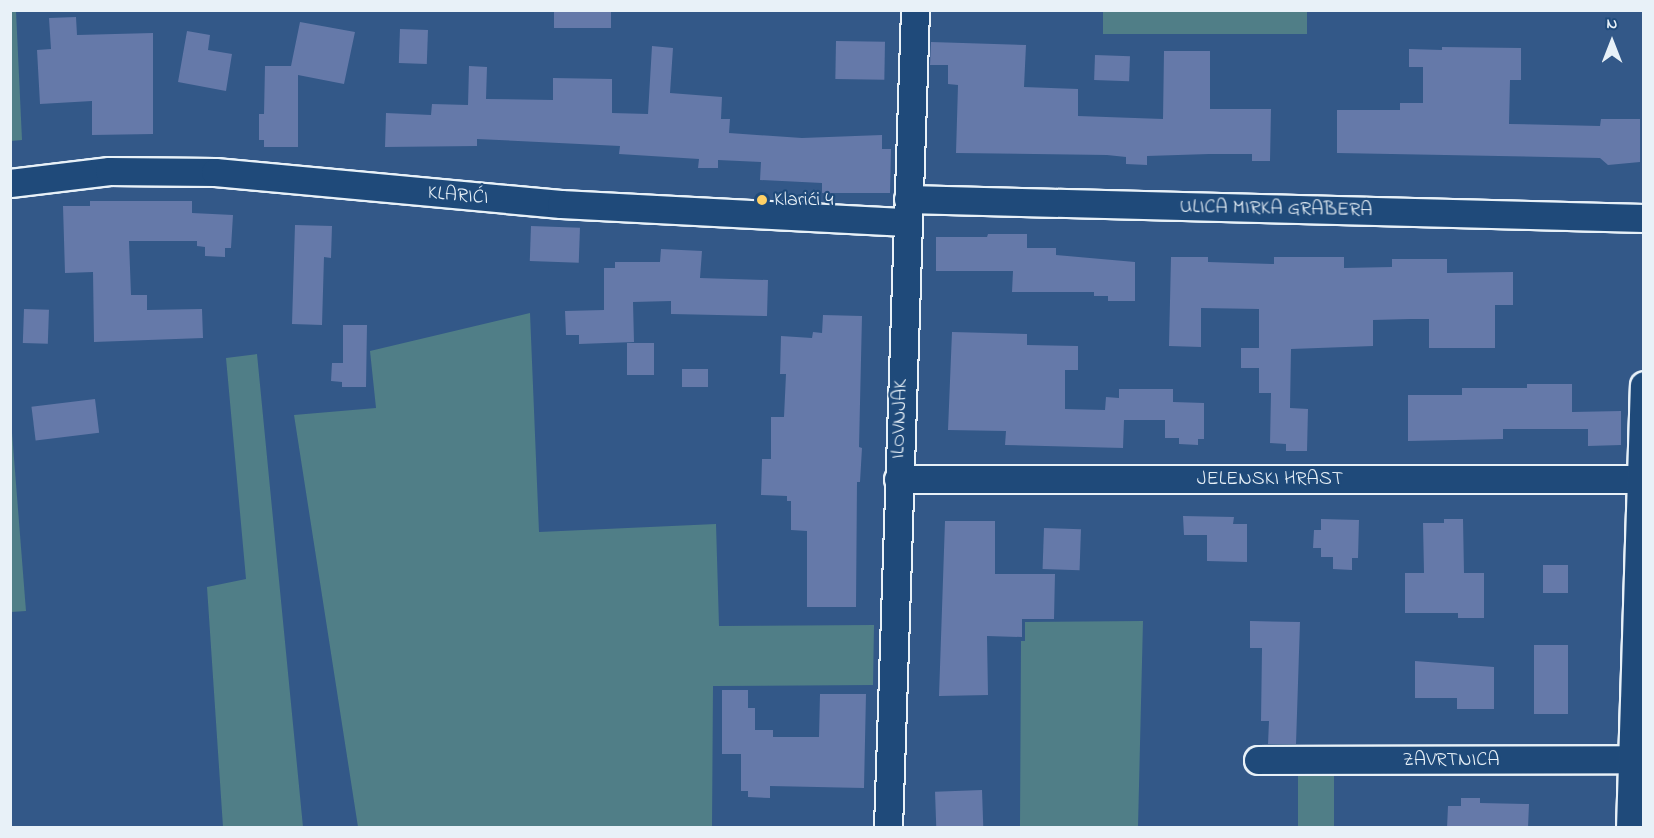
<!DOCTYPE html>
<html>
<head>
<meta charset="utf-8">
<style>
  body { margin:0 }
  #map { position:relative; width:1654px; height:838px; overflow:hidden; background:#335888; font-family:"Indie Flower",sans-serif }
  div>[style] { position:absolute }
  .green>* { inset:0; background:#507e87; transform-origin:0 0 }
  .building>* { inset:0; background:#6579a9; transform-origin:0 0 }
  .roads { filter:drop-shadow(2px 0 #e8f1f8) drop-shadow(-2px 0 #e8f1f8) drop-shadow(0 2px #e8f1f8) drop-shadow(0 -2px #e8f1f8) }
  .minor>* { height:27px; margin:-13.5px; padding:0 13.5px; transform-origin:13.5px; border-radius:13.5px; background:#1f4a7a }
  .dots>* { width:16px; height:16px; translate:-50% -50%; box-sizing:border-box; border:3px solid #1f4a7a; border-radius:50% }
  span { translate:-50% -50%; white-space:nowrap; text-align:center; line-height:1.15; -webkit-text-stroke:4.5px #1f4a7a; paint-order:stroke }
  .street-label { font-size:20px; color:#e8f1f8 }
  .poi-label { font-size:20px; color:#e8f1f8 }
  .left { translate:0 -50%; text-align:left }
  .frame { position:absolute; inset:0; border:12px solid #e8f1f8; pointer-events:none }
  .north { position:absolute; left:1582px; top:12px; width:60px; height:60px; -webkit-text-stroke:4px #1f4a7a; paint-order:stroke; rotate:0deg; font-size:16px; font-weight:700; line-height:24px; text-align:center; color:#e8f1f8 }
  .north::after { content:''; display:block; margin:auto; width:21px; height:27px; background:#e8f1f8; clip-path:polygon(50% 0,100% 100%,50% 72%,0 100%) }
</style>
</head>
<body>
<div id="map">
  <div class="green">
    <div style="clip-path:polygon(16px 11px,22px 140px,11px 141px,10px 11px)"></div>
    <div style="left:1103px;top:11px;width:204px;height:23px"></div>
    <div style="clip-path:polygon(530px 313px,539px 532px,716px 524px,719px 626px,874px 625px,873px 685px,713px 686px,712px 827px,358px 827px,294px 415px,376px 408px,370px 351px)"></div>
    <div style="clip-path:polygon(257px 354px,303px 827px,223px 827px,207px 587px,246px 579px,226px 358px)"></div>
    <div style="clip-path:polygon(11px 420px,26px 611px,11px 612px,10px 612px)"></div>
    <div style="clip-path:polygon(1143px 621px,1138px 827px,1020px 827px,1021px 641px,1025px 641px,1025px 622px)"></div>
    <div style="left:1298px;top:770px;width:36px;height:57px"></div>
  </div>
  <div class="building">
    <div style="left:554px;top:10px;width:57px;height:18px"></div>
    <div style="clip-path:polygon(76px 17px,77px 35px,153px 33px,153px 134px,92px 135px,92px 101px,40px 104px,37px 50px,51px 49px,49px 18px)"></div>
    <div style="clip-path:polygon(300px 22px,355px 32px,344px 84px,298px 75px,298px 147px,264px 147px,264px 140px,259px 140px,259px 114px,264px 114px,265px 66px,291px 66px)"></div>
    <div style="left:400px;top:29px;width:28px;height:34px;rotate:2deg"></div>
    <div style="clip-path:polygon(187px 31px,210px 35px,208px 50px,232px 54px,226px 91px,178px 82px)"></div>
    <div style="left:836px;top:41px;width:49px;height:38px;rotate:1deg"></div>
    <div style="clip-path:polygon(931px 42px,1026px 45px,1024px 87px,1078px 89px,1078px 116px,1163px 119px,1164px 51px,1210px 51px,1210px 109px,1271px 109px,1270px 161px,1252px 161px,1252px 154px,1209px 154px,1147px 156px,1147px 165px,1126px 164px,1126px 157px,1107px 155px,956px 153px,958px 85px,948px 84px,948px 65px,930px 65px)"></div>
    <div style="clip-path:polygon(652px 46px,673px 48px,670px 93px,722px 97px,721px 119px,730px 119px,729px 133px,802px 138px,882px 135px,882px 149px,891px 149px,890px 193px,822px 193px,822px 183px,760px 180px,761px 162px,718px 160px,718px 168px,698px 168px,699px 159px,619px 154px,620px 146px,477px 139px,477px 146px,385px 147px,386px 113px,431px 115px,432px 104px,468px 105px,469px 66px,487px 67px,486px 99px,553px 100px,553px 78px,612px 79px,612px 113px,648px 114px)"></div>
    <div style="clip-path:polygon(1442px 47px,1521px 48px,1521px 80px,1510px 80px,1509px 124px,1600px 126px,1601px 119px,1640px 119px,1640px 162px,1608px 165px,1600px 158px,1337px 153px,1337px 110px,1400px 110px,1400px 103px,1423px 103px,1423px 67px,1409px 67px,1409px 49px,1442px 50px)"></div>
    <div style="left:1095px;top:55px;width:35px;height:25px;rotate:2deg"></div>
    <div style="clip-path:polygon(90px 201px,192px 201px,192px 213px,233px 215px,231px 248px,225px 248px,225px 257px,205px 256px,205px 247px,197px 246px,197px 241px,129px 241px,131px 295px,147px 295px,147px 310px,202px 309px,203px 338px,94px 342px,93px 272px,65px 273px,63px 206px,90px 206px)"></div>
    <div style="clip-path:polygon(295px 225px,332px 226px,331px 258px,324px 257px,322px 325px,292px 324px)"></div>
    <div style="left:531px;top:226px;width:49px;height:35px;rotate:2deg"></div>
    <div style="clip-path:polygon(988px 234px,1027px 234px,1027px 248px,1056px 248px,1056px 255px,1135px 262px,1135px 301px,1108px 301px,1108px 296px,1094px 296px,1094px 292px,1012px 292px,1013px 271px,936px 271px,936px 237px,987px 237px)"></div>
    <div style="clip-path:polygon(661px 249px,702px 251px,700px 278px,768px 280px,767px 316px,671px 314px,671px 301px,633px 302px,634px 342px,579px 344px,579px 335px,566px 335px,565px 311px,604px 310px,604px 268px,615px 268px,615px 262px,660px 262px)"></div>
    <div style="clip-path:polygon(1171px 257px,1208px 257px,1208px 262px,1274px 264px,1274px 257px,1344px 257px,1344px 268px,1392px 267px,1392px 259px,1447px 259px,1447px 273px,1513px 272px,1513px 305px,1495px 305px,1495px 348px,1429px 348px,1429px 319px,1410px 319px,1373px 320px,1373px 346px,1291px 349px,1290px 408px,1308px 409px,1307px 451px,1286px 451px,1286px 444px,1270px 443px,1271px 393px,1259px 393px,1259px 368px,1241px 368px,1241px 348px,1259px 348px,1259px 309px,1201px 308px,1201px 347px,1169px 346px)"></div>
    <div style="left:24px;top:309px;width:25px;height:34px;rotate:2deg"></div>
    <div style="clip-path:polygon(823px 315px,862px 316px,859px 447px,862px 448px,860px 482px,857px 482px,856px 607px,807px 607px,807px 531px,791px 530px,791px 501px,787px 501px,787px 496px,761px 495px,762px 459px,771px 459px,771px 417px,784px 417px,786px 374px,780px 374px,781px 336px,812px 338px,813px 332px,822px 333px)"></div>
    <div style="clip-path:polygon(343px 325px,367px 325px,366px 387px,342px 387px,342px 382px,331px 381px,332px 363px,343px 363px)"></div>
    <div style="clip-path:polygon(952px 332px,1027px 334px,1027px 345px,1078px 346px,1078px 370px,1065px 370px,1065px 409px,1105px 410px,1106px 397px,1119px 398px,1119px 389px,1173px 389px,1173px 402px,1204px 403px,1204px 439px,1198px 439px,1198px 445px,1179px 444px,1179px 438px,1165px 438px,1165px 420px,1124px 420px,1123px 448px,1005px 445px,1006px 431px,948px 430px)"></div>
    <div style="left:627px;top:343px;width:27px;height:32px"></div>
    <div style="left:682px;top:369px;width:26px;height:18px"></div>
    <div style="clip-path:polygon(1527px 384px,1572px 384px,1572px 412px,1621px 411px,1621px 445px,1588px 446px,1588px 429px,1503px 429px,1503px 439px,1408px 441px,1408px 395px,1462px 395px,1462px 388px,1527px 388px)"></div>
    <div style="left:95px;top:399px;width:34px;height:64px;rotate:83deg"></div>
    <div style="clip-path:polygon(1183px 516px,1234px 517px,1233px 524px,1247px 524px,1247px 562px,1207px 561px,1207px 535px,1184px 535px)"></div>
    <div style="clip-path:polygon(1321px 519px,1359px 520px,1358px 558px,1352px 558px,1352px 570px,1333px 569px,1333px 557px,1321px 557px,1321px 548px,1313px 548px,1314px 530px,1321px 530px)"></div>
    <div style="clip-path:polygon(1444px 519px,1463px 519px,1464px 573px,1484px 573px,1484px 618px,1458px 618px,1458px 613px,1405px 613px,1405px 573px,1424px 573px,1423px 523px,1444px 523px)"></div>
    <div style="clip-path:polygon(945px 521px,995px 521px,995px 574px,1055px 574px,1054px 619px,1022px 619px,1022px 637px,987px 636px,988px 695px,939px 696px)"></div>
    <div style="left:1044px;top:528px;width:37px;height:41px;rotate:2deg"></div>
    <div style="left:1543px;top:565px;width:25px;height:28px"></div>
    <div style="clip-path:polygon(1250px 621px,1300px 622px,1296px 744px,1268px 744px,1269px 721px,1261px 721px,1262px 648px,1250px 648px)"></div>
    <div style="left:1534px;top:645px;width:34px;height:69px"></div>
    <div style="clip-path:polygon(1415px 661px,1494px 667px,1494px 709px,1457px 709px,1457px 698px,1415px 698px)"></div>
    <div style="clip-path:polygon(722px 690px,748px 690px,748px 708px,755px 708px,755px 730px,773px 730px,773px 737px,819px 737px,820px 694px,866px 694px,864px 788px,770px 786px,770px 798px,748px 797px,748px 791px,741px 791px,741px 754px,722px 754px)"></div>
    <div style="left:982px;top:790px;width:38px;height:47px;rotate:88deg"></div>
    <div style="clip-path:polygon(1461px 798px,1480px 798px,1480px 803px,1529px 804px,1528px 828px,1447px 828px,1448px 806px,1461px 806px)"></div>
  </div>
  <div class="roads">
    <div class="minor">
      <div style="left:10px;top:183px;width:100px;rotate:-6.9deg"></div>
      <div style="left:109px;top:171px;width:106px;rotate:0.5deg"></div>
      <div style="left:215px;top:172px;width:347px;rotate:5.3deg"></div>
      <div style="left:561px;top:204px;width:346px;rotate:3deg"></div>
      <div style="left:908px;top:199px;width:736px;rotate:1.48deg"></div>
      <div style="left:898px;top:479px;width:744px"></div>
      <div style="left:1258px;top:760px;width:386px;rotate:-0.1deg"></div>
      <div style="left:888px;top:828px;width:818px;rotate:-88.11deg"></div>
      <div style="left:1630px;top:828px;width:443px;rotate:-88.2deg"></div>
    </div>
  </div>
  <div class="dots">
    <div style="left:762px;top:200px;background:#ffd166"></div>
  </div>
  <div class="street-label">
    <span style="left:458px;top:196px;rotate:5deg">KLARIĆI</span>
    <span style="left:1276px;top:209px;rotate:1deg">ULICA MIRKA GRABERA</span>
    <span style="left:900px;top:419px;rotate:-88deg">ILOVNJAK</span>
    <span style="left:1270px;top:479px">JELENSKI HRAST</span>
    <span style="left:1451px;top:760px">ZAVRTNICA</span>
  </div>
  <div class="poi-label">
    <span class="left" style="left:774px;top:200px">Klarići 4</span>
  </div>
  <div class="frame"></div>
  <div class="north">N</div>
</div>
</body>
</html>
